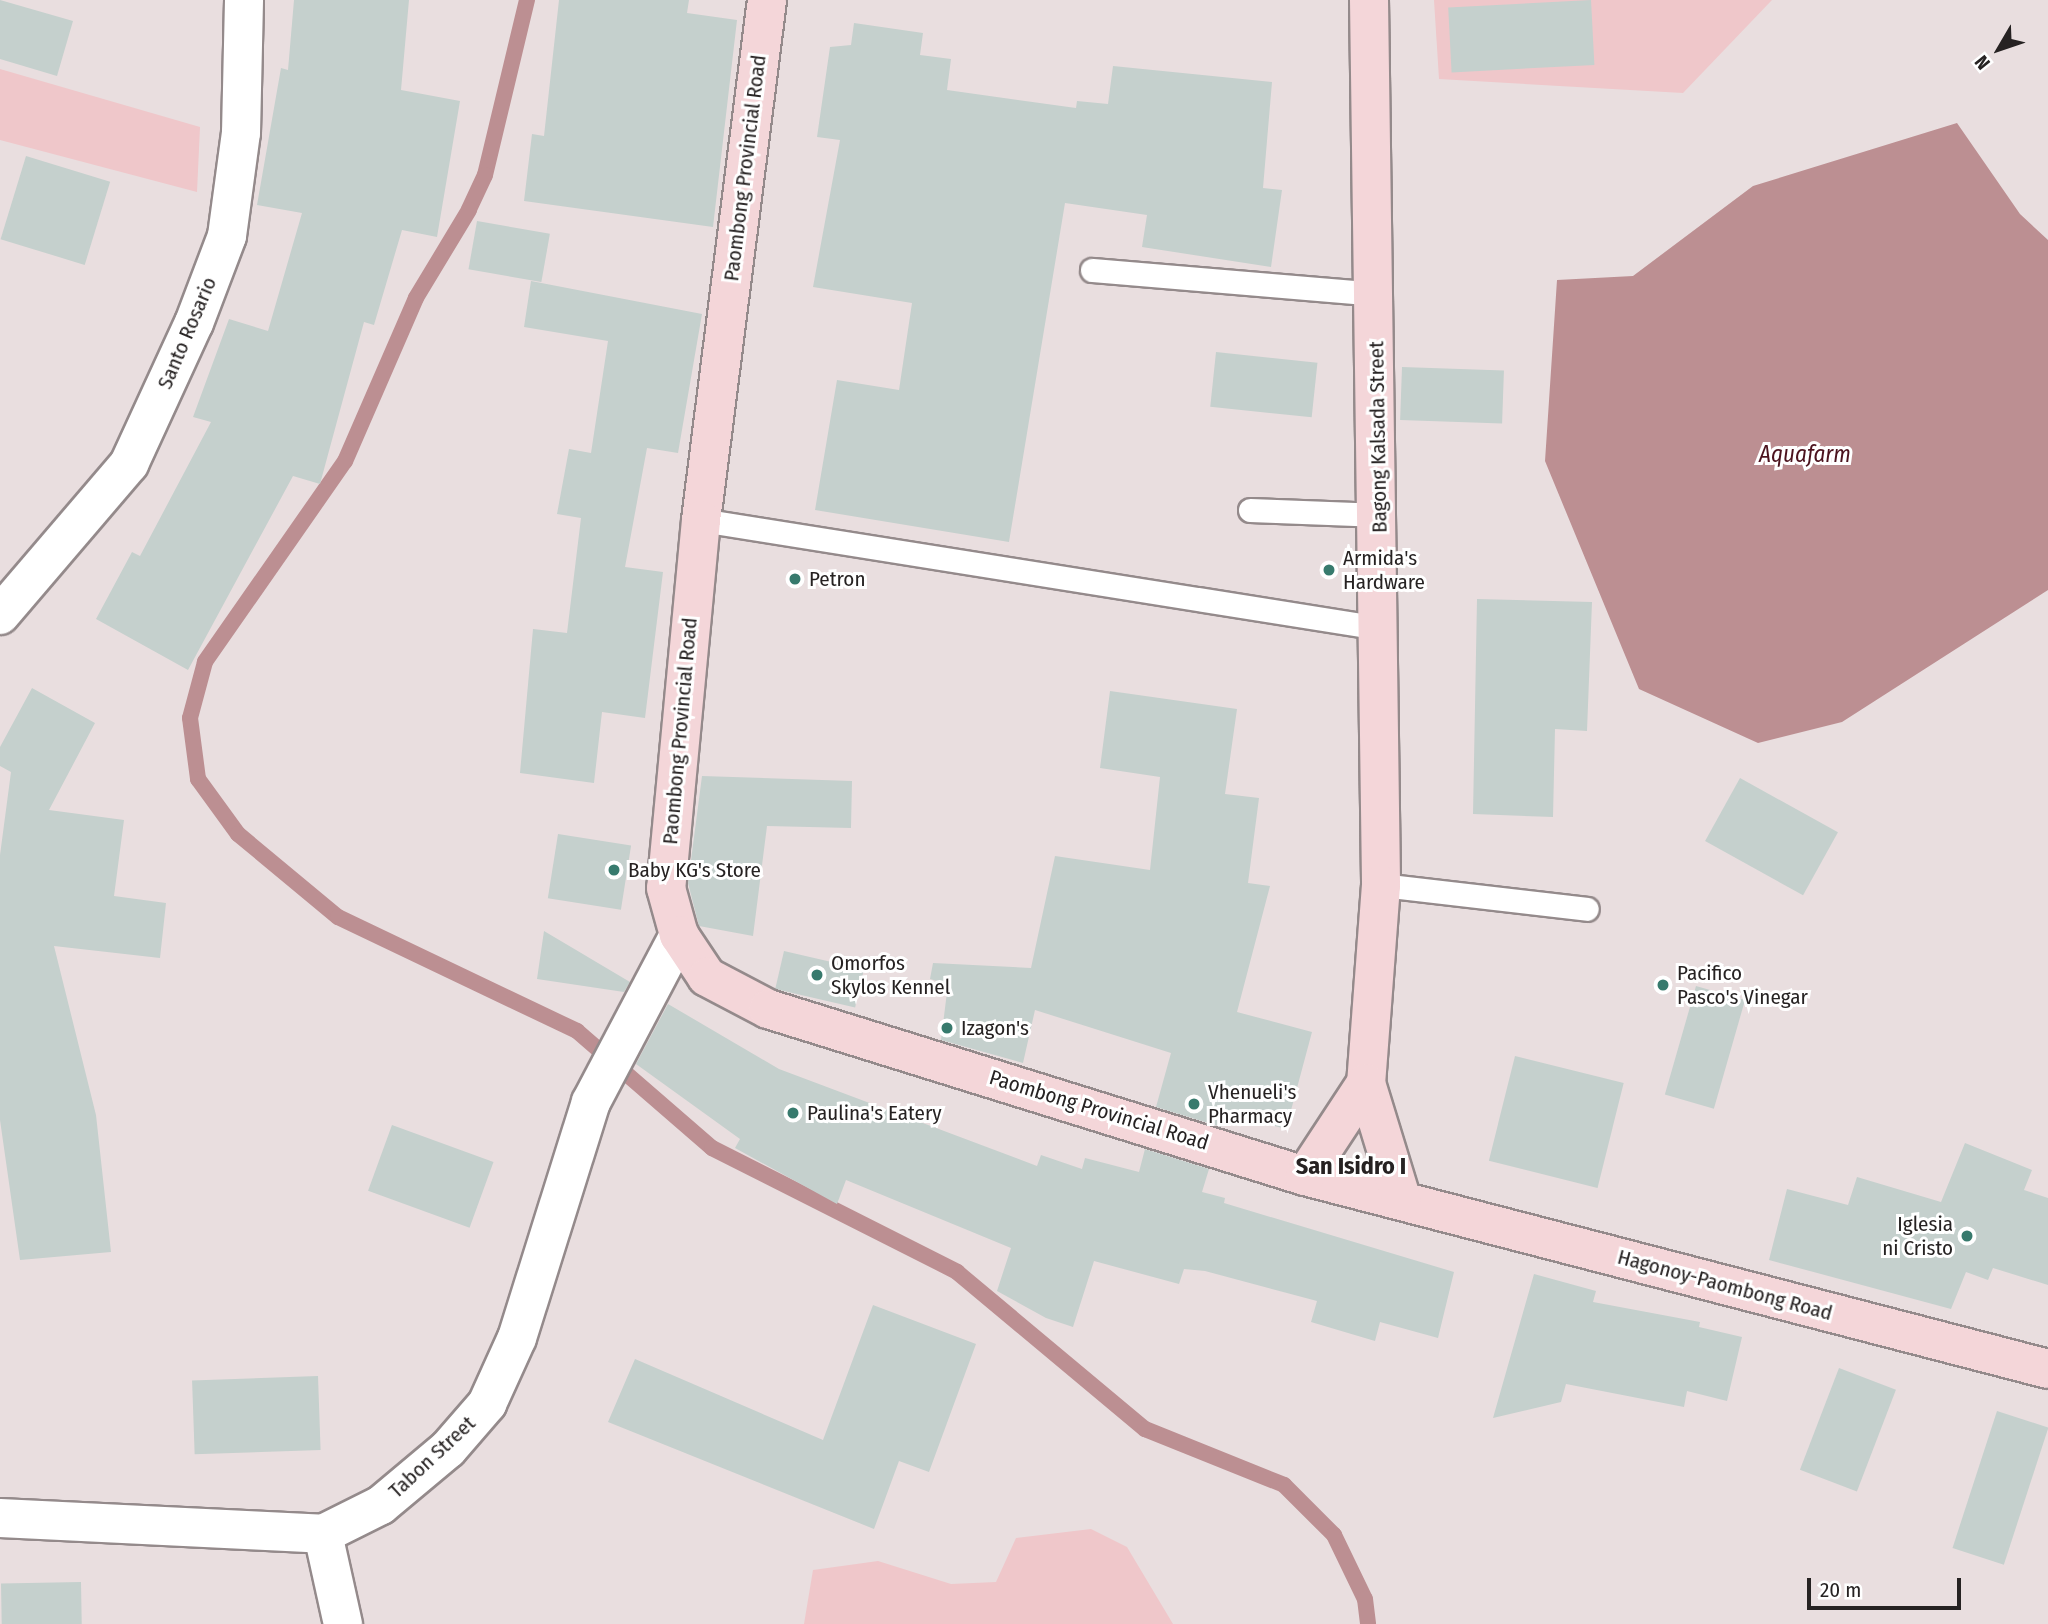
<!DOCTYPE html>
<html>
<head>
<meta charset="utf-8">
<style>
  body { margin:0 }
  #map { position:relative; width:2048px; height:1624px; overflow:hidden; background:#e9dedf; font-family:"Fira Sans Condensed",sans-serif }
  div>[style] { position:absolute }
  .green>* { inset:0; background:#efc7ca }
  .water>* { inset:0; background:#bc8f92 }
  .stream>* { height:16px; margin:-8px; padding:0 8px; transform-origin:8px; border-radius:8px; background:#bc8f92 }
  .building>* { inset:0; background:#c5d0cd; transform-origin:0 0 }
  .roads { filter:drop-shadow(2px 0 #948a8b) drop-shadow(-2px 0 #948a8b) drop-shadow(0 2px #948a8b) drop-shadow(0 -2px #948a8b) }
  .service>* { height:23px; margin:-11.5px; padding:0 11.5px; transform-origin:11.5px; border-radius:11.5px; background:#fff }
  .minor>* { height:38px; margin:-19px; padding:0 19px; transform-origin:19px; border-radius:19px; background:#fff }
  .secondary>* { height:38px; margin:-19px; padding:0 19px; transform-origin:19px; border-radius:19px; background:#f4d6d9 }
  .dots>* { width:19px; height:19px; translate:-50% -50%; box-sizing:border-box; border:4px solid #fff; border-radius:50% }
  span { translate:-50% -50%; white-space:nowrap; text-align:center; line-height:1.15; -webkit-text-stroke:6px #fff; paint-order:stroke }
  .street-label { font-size:21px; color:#262222 }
  .poi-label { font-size:21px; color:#262222 }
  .left { translate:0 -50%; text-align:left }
  .right { translate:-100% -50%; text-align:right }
  .water-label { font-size:23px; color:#4c131e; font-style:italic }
  .quarter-label { font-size:24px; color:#262222; font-weight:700 }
  .north { position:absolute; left:1964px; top:14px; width:70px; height:70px; -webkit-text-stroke:5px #fff; paint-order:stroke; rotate:231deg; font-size:19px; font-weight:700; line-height:28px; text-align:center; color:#262222 }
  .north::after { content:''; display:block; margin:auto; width:24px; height:32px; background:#262222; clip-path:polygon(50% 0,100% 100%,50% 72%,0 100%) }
  .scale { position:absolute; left:1807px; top:1578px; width:154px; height:32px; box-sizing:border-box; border:4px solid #262222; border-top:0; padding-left:9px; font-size:21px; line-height:24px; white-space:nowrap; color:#262222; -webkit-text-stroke:5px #fff; paint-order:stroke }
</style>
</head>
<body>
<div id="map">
  <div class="green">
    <div style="clip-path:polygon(1434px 0,1772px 0,1683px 93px,1439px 79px)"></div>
    <div style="clip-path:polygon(0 69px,200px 127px,197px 192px,0 140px)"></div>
    <div style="clip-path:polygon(1091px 1529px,1127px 1547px,1173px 1624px,804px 1624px,813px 1570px,878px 1561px,951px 1584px,996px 1582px,1016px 1538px)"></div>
  </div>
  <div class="water">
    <div style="clip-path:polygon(1957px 123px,2020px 214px,2048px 240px,2048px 590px,1842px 722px,1758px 743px,1639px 689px,1545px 461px,1557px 280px,1633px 276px,1753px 186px)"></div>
  </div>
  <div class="stream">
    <div style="left:527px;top:0;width:180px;rotate:103.5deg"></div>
    <div style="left:485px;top:175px;width:38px;rotate:115deg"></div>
    <div style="left:469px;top:210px;width:103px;rotate:121.1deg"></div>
    <div style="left:416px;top:298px;width:178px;rotate:113.5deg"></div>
    <div style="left:345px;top:461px;width:245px;rotate:124.9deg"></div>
    <div style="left:205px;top:662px;width:58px;rotate:105deg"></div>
    <div style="left:190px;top:718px;width:62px;rotate:82.5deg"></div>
    <div style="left:198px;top:779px;width:68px;rotate:54deg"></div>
    <div style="left:238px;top:834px;width:130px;rotate:39.7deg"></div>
    <div style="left:338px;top:917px;width:265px;rotate:25.5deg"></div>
    <div style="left:577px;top:1031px;width:179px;rotate:40.9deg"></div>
    <div style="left:712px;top:1148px;width:275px;rotate:26.8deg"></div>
    <div style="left:957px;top:1272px;width:245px;rotate:39.9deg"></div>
    <div style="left:1145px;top:1429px;width:150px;rotate:21.9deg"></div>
    <div style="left:1284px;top:1485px;width:71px;rotate:45deg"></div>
    <div style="left:1334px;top:1535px;width:71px;rotate:64.2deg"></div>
    <div style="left:1365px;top:1599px;width:25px;rotate:83deg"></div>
  </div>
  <div class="building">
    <div style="clip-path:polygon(0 0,73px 21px,57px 76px,0 59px)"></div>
    <div style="clip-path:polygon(294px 0,409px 0,401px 90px,460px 101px,437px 237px,402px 230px,374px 325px,364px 322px,320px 484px,293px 476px,188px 670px,96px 619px,132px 552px,140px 556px,211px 422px,193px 417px,229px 319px,268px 331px,302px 213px,257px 205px,281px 68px,288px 70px)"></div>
    <div style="clip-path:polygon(559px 0,689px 0,687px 13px,737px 20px,713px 227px,524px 201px,532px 134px,544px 136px)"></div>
    <div style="left:1591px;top:0;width:65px;height:143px;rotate:87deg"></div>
    <div style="clip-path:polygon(854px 23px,923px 33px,920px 55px,951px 59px,947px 90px,1076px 108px,1077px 101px,1108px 104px,1113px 66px,1272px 82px,1263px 188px,1282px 190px,1271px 267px,1142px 247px,1147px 215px,1065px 203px,1009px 542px,815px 510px,837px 380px,899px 390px,912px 303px,813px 287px,840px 140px,817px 137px,830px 47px,851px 45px)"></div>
    <div style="left:26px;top:156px;width:88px;height:87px;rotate:17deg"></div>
    <div style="left:477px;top:221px;width:74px;height:49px;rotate:10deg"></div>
    <div style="clip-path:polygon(531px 281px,702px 314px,678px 453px,647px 448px,625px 567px,663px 572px,645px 718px,602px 712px,594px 783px,520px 773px,533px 629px,567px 633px,581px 518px,557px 514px,569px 449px,591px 453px,608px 341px,524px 327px)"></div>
    <div style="left:1216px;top:352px;width:102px;height:55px;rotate:6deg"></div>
    <div style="left:1402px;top:367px;width:102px;height:53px;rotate:2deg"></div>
    <div style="clip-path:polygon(1477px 599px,1592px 602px,1587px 731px,1555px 729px,1553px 817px,1473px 814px)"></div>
    <div style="clip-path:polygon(32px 688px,95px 723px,49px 810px,124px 820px,114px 896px,166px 903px,160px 958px,54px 946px,96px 1115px,111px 1252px,20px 1260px,0 1120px,0 855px,11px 772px,0 766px,0 747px)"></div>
    <div style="clip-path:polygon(1110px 691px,1237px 709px,1225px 794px,1259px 798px,1248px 883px,1270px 886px,1237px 1012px,1312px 1032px,1286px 1129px,1225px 1113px,1221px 1127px,1156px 1107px,1171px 1053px,1035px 1010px,1023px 1063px,941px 1040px,948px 984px,930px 979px,933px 963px,1031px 968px,1055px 856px,1150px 870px,1160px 777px,1100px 768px)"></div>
    <div style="clip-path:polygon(702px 776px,852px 781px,851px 828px,767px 826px,753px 936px,699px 926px,688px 883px)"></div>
    <div style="left:1740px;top:778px;width:112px;height:72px;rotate:29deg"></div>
    <div style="left:558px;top:834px;width:74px;height:65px;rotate:9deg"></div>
    <div style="clip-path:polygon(544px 931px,630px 982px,624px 992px,537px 979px)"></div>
    <div style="left:784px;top:951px;width:82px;height:39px;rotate:13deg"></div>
    <div style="left:1696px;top:986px;width:51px;height:113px;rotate:16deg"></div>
    <div style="clip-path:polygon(668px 1004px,779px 1069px,1037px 1166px,1041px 1155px,1082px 1169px,1085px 1158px,1139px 1172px,1145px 1149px,1209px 1169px,1202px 1192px,1225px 1198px,1224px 1203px,1454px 1272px,1438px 1338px,1380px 1322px,1375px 1341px,1311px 1322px,1317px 1301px,1205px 1271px,1184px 1269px,1179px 1284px,1094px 1261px,1073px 1327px,1046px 1318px,997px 1291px,1011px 1248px,846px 1180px,837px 1204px,735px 1148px,740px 1139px,636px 1064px)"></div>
    <div style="left:1515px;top:1056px;width:112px;height:108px;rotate:14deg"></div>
    <div style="left:392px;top:1125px;width:108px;height:70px;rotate:20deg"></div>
    <div style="clip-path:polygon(1965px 1143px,2032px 1170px,2024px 1190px,2048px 1198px,2048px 1285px,1993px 1268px,1988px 1280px,1966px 1272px,1951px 1309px,1769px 1260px,1787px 1189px,1848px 1205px,1857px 1177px,1941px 1202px)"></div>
    <div style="clip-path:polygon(1534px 1274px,1596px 1291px,1593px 1302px,1700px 1322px,1699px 1327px,1742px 1337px,1727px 1401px,1687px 1391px,1684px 1407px,1566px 1384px,1561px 1402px,1493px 1418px)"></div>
    <div style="clip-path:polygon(873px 1305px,976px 1344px,929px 1472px,899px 1461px,874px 1529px,608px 1422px,635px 1359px,823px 1440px)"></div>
    <div style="left:1839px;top:1368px;width:61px;height:109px;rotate:21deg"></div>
    <div style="left:318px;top:1376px;width:74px;height:126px;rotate:88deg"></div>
    <div style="left:1997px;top:1411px;width:54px;height:144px;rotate:18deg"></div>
    <div style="left:81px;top:1582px;width:42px;height:80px;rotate:89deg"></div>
  </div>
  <div class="roads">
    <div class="service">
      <div style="left:1092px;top:270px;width:284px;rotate:4.8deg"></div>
      <div style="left:1250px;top:510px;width:131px;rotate:2.2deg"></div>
      <div style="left:701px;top:520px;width:688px;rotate:9.04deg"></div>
      <div style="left:1381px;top:885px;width:207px;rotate:6.6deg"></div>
    </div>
    <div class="minor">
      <div style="left:0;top:615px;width:199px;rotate:-49.5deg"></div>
      <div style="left:129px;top:464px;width:155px;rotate:-65.3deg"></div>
      <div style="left:194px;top:323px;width:93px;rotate:-69.2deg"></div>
      <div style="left:227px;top:236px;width:104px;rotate:-82.3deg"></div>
      <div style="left:241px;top:133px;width:133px;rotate:-88.7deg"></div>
      <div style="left:0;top:1518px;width:323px;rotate:2.8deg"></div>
      <div style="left:323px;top:1534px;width:65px;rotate:-26.6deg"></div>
      <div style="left:381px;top:1505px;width:87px;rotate:-39.9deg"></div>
      <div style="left:448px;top:1449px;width:60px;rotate:-49.1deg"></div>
      <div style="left:487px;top:1404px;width:72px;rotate:-65.6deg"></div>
      <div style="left:517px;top:1338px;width:247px;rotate:-72.6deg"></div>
      <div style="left:591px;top:1102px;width:189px;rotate:-62.2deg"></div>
      <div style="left:323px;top:1534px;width:92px;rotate:77.5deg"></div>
    </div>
    <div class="secondary">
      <div style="left:767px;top:0;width:524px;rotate:97.23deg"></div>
      <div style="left:701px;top:520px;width:370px;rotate:95.4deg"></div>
      <div style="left:666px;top:888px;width:49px;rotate:74.5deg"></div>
      <div style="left:679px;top:935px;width:50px;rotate:56.3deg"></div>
      <div style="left:707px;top:977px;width:69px;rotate:27.7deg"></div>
      <div style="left:768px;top:1009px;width:562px;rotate:17.28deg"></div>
      <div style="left:1305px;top:1176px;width:768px;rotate:14.56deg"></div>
      <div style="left:1369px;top:0;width:885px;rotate:89.22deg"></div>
      <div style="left:1381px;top:885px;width:199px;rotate:94.3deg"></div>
      <div style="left:1366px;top:1083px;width:123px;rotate:73deg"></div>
      <div style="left:1305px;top:1176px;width:111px;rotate:-56.7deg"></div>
    </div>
  </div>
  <div class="dots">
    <div style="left:1329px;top:570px;background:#377a6d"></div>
    <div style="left:795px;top:579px;background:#377a6d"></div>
    <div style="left:614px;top:870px;background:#377a6d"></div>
    <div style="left:817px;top:975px;background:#377a6d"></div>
    <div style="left:1663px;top:985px;background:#377a6d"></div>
    <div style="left:947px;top:1028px;background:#377a6d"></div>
    <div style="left:1194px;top:1104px;background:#377a6d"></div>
    <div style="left:793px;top:1113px;background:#377a6d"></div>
    <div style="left:1967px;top:1236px;background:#377a6d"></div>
  </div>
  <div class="street-label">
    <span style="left:745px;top:168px;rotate:-83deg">Paombong Provincial Road</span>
    <span style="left:187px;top:333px;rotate:-67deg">Santo Rosario</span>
    <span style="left:1378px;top:437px;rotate:-91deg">Bagong Kalsada Street</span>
    <span style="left:680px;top:731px;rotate:-85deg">Paombong Provincial Road</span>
    <span style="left:1099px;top:1110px;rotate:17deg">Paombong Provincial Road</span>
    <span style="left:1725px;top:1285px;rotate:15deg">Hagonoy-Paombong Road</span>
    <span style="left:432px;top:1457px;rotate:-43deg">Tabon Street</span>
  </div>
  <div class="poi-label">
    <span class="left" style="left:1343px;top:570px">Armida's<br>Hardware</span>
    <span class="left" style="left:809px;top:579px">Petron</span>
    <span class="left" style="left:628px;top:870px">Baby KG's Store</span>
    <span class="left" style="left:831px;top:975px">Omorfos<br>Skylos Kennel</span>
    <span class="left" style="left:1677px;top:985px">Pacifico<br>Pasco's Vinegar</span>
    <span class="left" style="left:961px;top:1028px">Izagon's</span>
    <span class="left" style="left:1208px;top:1104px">Vhenueli's<br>Pharmacy</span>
    <span class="left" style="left:807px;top:1113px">Paulina's Eatery</span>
    <span class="right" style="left:1953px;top:1236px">Iglesia<br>ni Cristo</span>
  </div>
  <div class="water-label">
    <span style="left:1805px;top:454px">Aquafarm</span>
  </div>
  <div class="quarter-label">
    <span style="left:1351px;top:1167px">San Isidro I</span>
  </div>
  <div class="north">N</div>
  <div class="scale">20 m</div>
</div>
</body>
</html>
